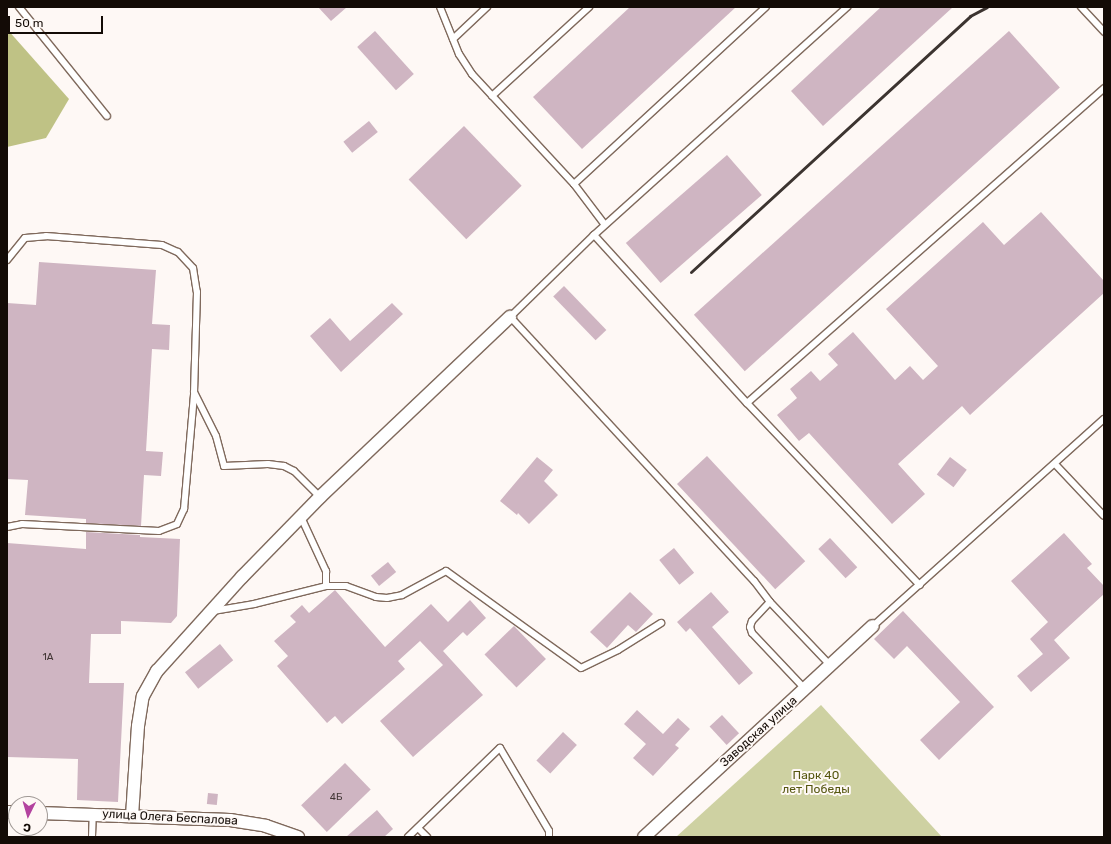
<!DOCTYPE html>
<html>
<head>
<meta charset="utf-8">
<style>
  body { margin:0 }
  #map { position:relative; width:1111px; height:844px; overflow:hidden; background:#fef8f5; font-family:Rubik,sans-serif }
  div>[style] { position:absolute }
  .green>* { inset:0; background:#ced1a2 }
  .forest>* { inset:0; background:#bfc285 }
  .building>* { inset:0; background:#cfb5c2; transform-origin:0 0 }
  .roads { filter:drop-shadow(1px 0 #7f695c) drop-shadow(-1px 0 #7f695c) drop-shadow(0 1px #7f695c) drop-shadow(0 -1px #7f695c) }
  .lane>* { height:6px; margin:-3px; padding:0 3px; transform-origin:3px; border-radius:3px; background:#fff }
  .street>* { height:12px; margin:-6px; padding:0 6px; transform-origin:6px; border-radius:6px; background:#fff }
  .rail>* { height:3px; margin:-1.5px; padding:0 1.5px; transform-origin:1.5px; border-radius:1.5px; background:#3c3430 }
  span { translate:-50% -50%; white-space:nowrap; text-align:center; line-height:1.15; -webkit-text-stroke:4px #fef8f5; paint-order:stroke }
  .number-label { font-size:10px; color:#423635 }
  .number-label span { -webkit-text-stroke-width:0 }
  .street-label { font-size:12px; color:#130b06 }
  .park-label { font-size:12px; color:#55560f }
  .frame { position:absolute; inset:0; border:8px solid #130b06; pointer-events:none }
  .north { position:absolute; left:8px; top:796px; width:40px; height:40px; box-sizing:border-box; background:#fef8f5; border:1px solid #a09995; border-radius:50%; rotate:185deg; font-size:11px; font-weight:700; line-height:16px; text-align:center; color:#130b06 }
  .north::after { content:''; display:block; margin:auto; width:14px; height:18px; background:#b3439f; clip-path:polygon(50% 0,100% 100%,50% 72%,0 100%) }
  .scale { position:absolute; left:8px; top:16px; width:95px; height:18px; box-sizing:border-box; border:2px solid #130b06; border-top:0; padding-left:5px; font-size:12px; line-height:14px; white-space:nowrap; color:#130b06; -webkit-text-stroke:3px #fef8f5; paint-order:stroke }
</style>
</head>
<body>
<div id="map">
  <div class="green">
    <div style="clip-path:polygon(821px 705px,942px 837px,676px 837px)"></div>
  </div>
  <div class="forest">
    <div style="clip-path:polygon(7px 29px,69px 99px,46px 138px,7px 147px)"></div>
  </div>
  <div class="building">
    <div style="clip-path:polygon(318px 7px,347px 7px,331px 21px)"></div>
    <div style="clip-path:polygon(630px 7px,736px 7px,582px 149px,533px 97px)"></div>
    <div style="clip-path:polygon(881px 7px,953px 7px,823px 126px,791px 91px)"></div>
    <div style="left:375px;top:31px;width:58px;height:24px;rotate:48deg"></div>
    <div style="left:1009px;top:31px;width:76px;height:424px;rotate:48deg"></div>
    <div style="left:369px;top:121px;width:14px;height:33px;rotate:51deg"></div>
    <div style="left:464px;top:126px;width:83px;height:77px;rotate:46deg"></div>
    <div style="left:727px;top:155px;width:53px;height:134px;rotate:49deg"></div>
    <div style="clip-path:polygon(1041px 212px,1104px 281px,1104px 293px,970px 415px,962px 406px,898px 464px,925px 494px,892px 524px,809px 433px,799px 441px,777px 415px,797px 398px,790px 389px,811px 371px,820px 381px,838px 365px,828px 354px,853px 332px,895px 380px,910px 366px,923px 380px,938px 366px,886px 309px,983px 222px,1004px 245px)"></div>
    <div style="clip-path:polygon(39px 262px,156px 270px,152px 324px,170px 325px,169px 350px,152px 349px,146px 451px,163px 452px,161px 476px,144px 475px,141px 526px,86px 523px,86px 519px,25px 515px,28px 480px,7px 479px,7px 303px,36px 305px)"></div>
    <div style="left:564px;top:286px;width:61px;height:15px;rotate:46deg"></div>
    <div style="clip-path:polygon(392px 303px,403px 314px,341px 372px,310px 336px,330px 318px,350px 341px)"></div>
    <div style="left:707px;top:456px;width:144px;height:41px;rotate:47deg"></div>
    <div style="clip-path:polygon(537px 457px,553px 470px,544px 481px,558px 495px,529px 524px,518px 513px,517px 515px,500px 501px)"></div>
    <div style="left:950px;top:457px;width:21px;height:22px;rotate:37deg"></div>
    <div style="clip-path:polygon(86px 532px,140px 535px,140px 537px,180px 539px,177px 616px,171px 623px,121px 621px,121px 634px,91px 634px,89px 683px,124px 683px,118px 802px,77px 800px,78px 759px,7px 757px,7px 543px,86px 549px)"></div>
    <div style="clip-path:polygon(1064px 533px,1092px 564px,1087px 568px,1104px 586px,1104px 594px,1054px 640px,1070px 658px,1031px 692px,1017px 676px,1043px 654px,1030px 639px,1048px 622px,1011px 581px)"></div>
    <div style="left:830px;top:538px;width:40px;height:16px;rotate:47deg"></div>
    <div style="left:674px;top:548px;width:32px;height:19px;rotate:51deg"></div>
    <div style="left:388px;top:562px;width:13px;height:22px;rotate:51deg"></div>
    <div style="clip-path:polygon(335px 590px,385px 647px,431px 604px,448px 622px,470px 600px,486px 618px,467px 636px,463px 632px,443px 651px,483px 695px,413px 757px,380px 721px,443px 665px,420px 641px,398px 661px,405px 669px,342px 724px,335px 716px,327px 723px,277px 666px,288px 656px,274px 641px,296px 622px,290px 616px,302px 605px,309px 613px)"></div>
    <div style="clip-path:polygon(630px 592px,653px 614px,636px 632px,628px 625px,607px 648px,590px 632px)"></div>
    <div style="clip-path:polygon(711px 592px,729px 612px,712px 627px,753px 673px,739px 685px,690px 628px,686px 632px,677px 622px)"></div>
    <div style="clip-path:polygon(903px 611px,994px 707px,939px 760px,920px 740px,960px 702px,907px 646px,894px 659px,874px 639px)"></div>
    <div style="left:514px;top:626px;width:46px;height:41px;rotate:46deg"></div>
    <div style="left:220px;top:644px;width:21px;height:45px;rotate:51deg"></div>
    <div style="clip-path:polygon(637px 710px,663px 734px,678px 718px,690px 729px,675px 745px,679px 748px,653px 776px,633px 758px,646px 744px,624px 724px)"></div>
    <div style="left:722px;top:715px;width:25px;height:17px;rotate:47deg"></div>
    <div style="left:563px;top:732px;width:19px;height:39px;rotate:43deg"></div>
    <div style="left:345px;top:763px;width:37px;height:61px;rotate:46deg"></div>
    <div style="left:208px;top:793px;width:10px;height:11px;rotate:6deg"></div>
    <div style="clip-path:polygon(377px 810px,393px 829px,384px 837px,346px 837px)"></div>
  </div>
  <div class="roads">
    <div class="lane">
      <div style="left:19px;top:7px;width:140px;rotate:51.1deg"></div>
      <div style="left:440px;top:7px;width:51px;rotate:68deg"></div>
      <div style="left:459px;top:54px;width:24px;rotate:57deg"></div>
      <div style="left:472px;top:74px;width:150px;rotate:47.2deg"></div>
      <div style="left:574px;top:184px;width:51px;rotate:52.9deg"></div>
      <div style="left:1081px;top:7px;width:34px;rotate:47deg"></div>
      <div style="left:453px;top:39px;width:47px;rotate:-43.3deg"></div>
      <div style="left:492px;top:96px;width:132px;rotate:-42.5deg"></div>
      <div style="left:574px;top:184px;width:261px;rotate:-42.7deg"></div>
      <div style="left:594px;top:235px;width:227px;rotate:47.7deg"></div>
      <div style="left:747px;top:403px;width:251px;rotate:46.5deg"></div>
      <div style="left:7px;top:260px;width:28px;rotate:-51deg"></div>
      <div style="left:25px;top:238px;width:21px;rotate:-5deg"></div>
      <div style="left:46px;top:236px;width:116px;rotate:4.4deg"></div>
      <div style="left:162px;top:245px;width:17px;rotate:24deg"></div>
      <div style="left:178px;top:252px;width:22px;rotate:47deg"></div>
      <div style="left:193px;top:268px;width:24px;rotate:81deg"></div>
      <div style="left:197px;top:292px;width:100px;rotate:91.7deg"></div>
      <div style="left:194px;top:392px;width:49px;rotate:63.4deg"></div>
      <div style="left:216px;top:436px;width:31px;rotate:75deg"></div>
      <div style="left:224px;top:466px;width:44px;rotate:-2.6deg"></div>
      <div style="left:268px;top:464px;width:16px;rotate:7deg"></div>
      <div style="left:284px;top:466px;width:11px;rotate:27deg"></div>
      <div style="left:294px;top:471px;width:37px;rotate:45deg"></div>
      <div style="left:747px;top:403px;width:476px;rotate:-41.4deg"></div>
      <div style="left:1055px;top:464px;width:71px;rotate:46.7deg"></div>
      <div style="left:301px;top:517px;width:60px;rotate:65.2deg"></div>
      <div style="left:326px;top:571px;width:15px;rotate:90deg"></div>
      <div style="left:7px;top:527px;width:15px;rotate:-11deg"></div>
      <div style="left:22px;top:524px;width:137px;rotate:2.9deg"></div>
      <div style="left:159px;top:531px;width:19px;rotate:-21deg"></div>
      <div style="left:177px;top:524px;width:17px;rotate:-65deg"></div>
      <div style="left:184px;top:509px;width:115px;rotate:-85deg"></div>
      <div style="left:770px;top:602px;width:88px;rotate:46.4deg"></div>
      <div style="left:213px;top:611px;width:42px;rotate:-9.7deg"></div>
      <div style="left:254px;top:604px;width:74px;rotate:-14deg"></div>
      <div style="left:326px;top:586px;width:20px"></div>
      <div style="left:346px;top:586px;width:32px;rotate:20deg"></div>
      <div style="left:376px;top:597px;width:11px;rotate:5deg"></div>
      <div style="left:387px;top:598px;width:15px;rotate:-11deg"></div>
      <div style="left:402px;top:595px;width:50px;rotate:-28.6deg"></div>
      <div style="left:446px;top:571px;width:166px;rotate:35.7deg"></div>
      <div style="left:581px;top:668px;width:41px;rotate:-25.9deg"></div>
      <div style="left:618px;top:650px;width:51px;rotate:-32.1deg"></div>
      <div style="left:873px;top:626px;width:310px;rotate:-41.9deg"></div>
      <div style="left:805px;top:689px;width:77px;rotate:-133.4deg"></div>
      <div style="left:752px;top:633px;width:6px;rotate:-108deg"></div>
      <div style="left:750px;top:627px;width:6px;rotate:-72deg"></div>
      <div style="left:752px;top:621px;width:26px;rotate:-47deg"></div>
      <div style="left:770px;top:602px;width:26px;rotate:-127deg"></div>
      <div style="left:754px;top:581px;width:359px;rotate:-132.7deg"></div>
      <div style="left:510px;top:317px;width:117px;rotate:-44.3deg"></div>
      <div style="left:594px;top:235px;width:341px;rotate:-42deg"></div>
      <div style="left:418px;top:828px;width:13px;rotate:45deg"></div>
      <div style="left:92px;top:837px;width:23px;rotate:-88deg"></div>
      <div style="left:408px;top:837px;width:128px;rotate:-44.1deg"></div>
      <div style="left:500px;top:748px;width:96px;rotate:59.4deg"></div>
      <div style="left:549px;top:831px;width:6px;rotate:90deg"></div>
    </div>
    <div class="street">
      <div style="left:7px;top:812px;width:9px"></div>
      <div style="left:40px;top:813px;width:190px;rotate:2.1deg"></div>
      <div style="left:230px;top:820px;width:36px;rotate:9deg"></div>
      <div style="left:266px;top:826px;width:34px;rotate:19deg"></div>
      <div style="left:132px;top:816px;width:90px;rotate:-86.2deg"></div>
      <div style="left:138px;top:726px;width:30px;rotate:-81deg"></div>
      <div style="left:143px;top:696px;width:29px;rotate:-61deg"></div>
      <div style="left:157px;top:671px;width:127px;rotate:-47.9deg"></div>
      <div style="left:242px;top:577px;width:112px;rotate:-45.7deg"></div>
      <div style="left:320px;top:497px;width:262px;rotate:-43.5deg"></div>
      <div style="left:644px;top:837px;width:311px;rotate:-42.7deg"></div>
    </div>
  </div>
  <div class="rail">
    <div style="left:691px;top:272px;width:379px;rotate:-42.5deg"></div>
    <div style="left:970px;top:16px;width:19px;rotate:-28deg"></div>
  </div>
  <div class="number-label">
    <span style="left:48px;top:658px">1А</span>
    <span style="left:336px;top:798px">4Б</span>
  </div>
  <div class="street-label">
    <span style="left:759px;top:732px;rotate:-42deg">Заводская улица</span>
    <span style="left:170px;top:818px;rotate:3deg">улица Олега Беспалова</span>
  </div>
  <div class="park-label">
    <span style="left:816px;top:783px">Парк 40<br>лет Победы</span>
  </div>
  <div class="frame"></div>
  <div class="north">С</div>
  <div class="scale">50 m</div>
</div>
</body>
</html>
